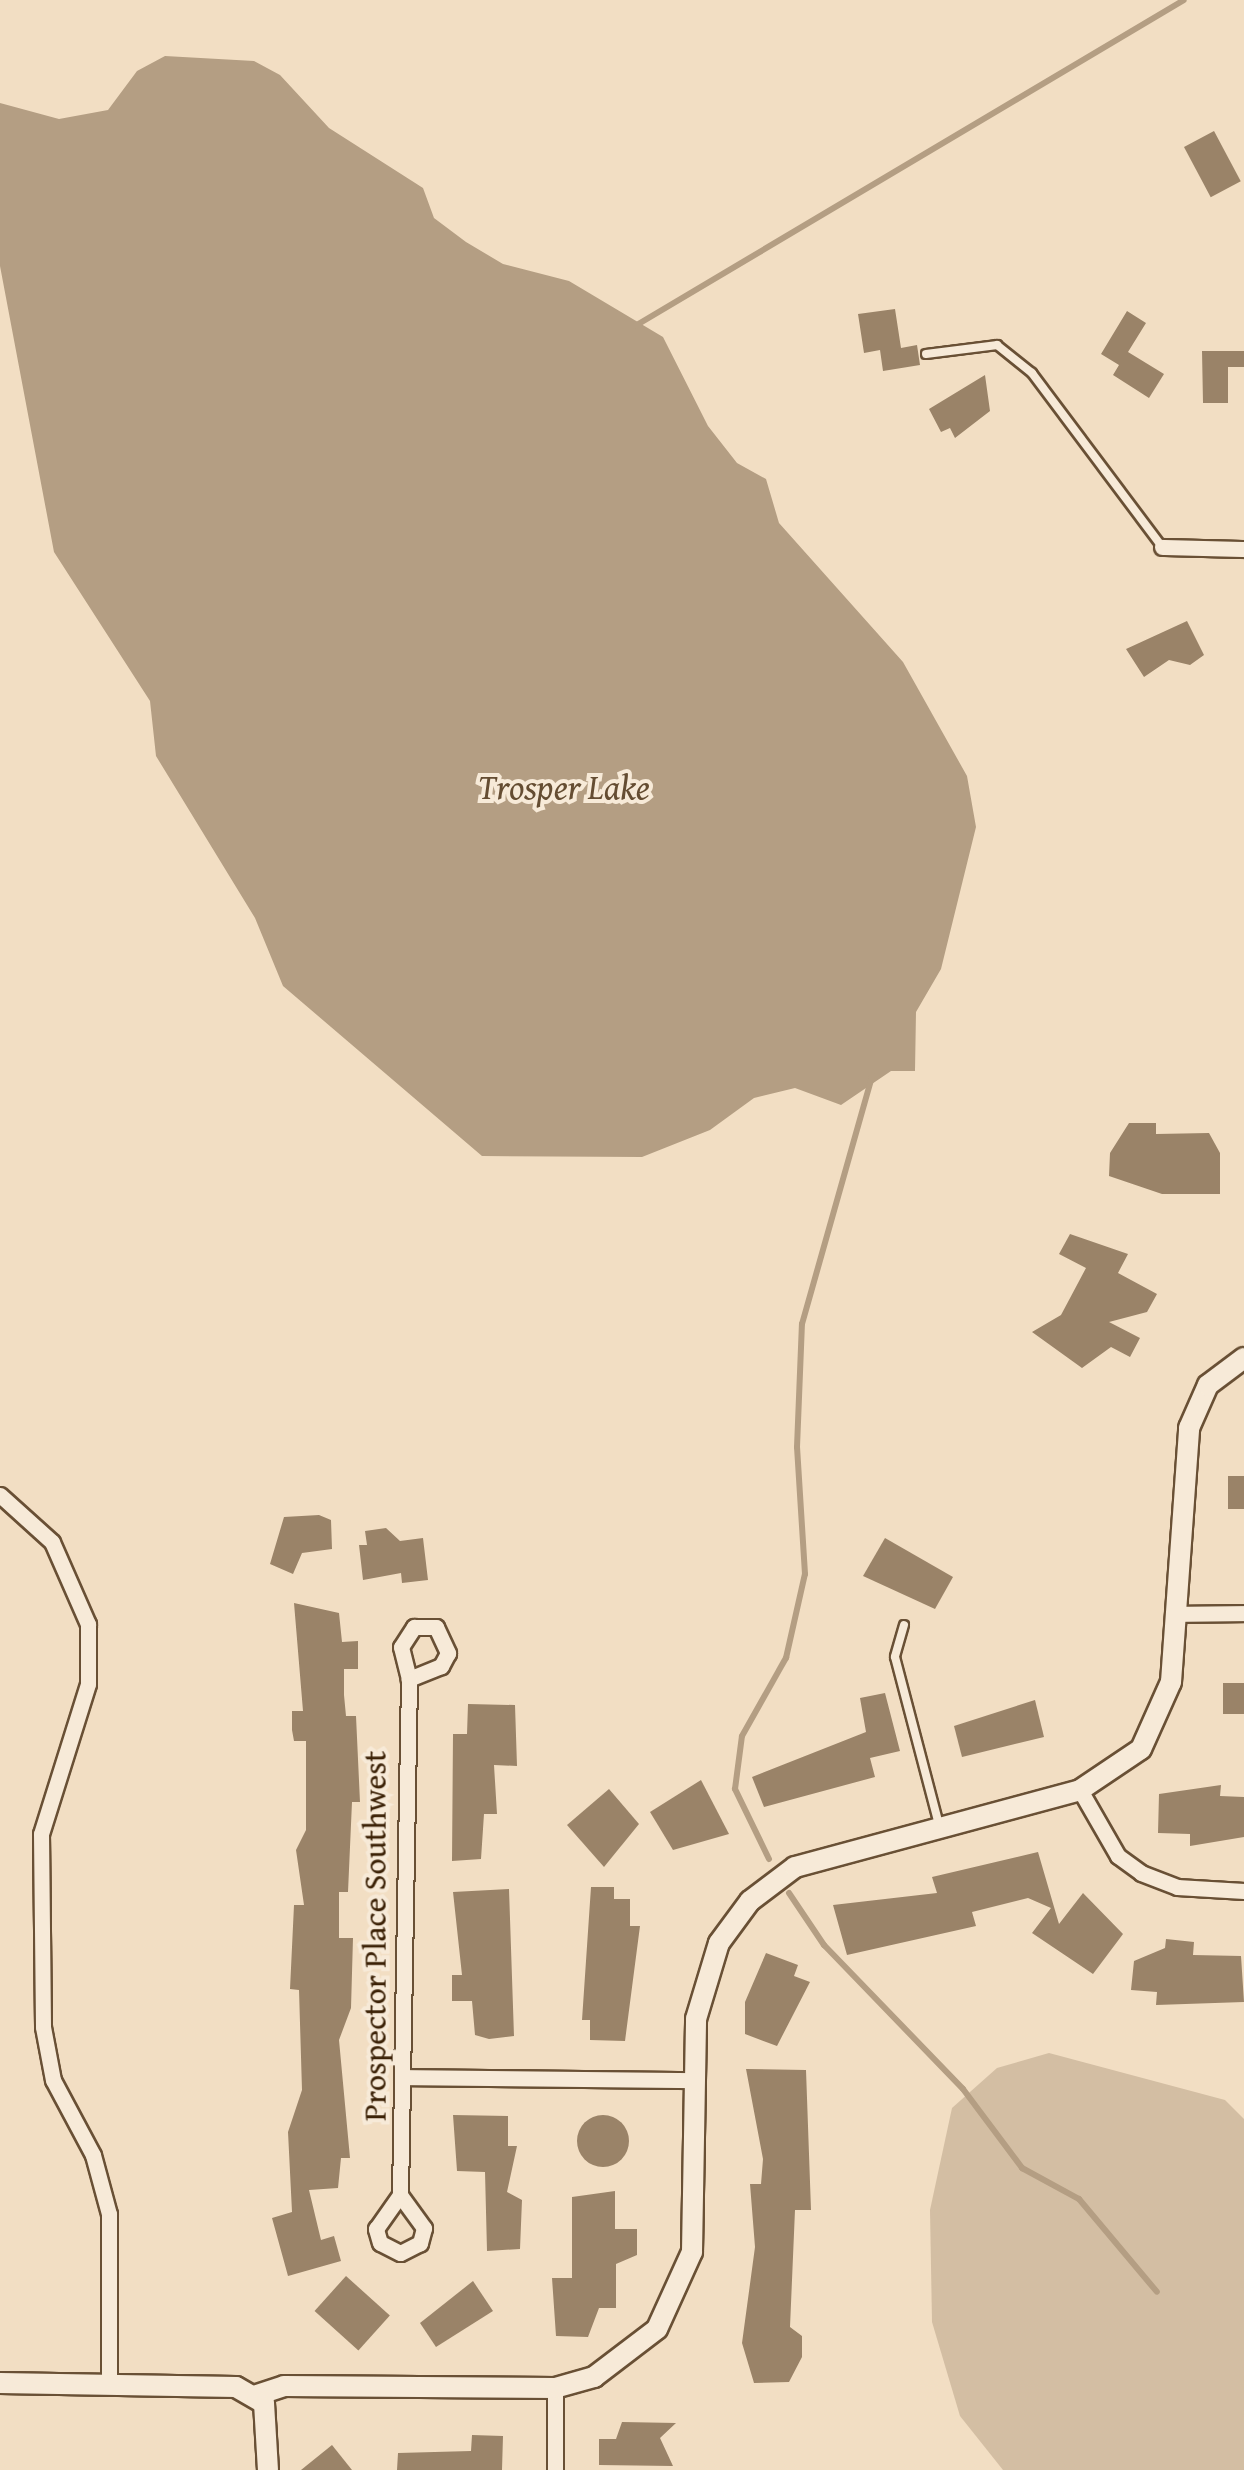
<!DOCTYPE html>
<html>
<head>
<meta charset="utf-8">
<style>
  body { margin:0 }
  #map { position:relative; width:1244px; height:2470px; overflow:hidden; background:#f2dec3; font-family:"Gentium Book Plus",serif }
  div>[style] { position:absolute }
  .green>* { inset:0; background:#d3bea3 }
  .water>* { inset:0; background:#b49e83 }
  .stream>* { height:6px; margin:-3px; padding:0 3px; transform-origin:3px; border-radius:3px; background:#b49e83 }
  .building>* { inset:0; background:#9a8368; transform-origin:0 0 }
  .round { border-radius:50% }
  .roads { filter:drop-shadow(2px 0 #695035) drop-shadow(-2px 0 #695035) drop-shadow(0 2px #695035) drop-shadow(0 -2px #695035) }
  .service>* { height:8px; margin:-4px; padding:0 4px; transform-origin:4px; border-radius:4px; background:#f7ead8 }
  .minor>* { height:15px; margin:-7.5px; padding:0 7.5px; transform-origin:7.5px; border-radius:7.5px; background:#f7ead8 }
  .tertiary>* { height:20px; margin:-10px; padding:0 10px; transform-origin:10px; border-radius:10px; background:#f7ead8 }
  span { translate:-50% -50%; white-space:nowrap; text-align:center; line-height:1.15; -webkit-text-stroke:8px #f7ead8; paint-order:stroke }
  .street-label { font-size:32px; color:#3b2106 }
  .water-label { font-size:35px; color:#654d32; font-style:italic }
</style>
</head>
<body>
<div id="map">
  <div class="green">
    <div style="clip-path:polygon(1049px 2053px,1225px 2100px,1244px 2119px,1244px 2470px,1003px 2470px,960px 2416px,932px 2322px,930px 2210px,952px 2108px,997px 2068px)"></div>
  </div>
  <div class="water">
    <div style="clip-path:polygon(165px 56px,254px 61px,280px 75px,329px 128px,423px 188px,434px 218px,466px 242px,503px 264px,569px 281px,663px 337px,708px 426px,737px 463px,766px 479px,779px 523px,903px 662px,967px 776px,976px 827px,941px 969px,916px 1012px,915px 1071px,891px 1071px,841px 1105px,795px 1088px,754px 1098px,710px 1130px,642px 1157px,482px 1156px,283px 986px,255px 918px,156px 756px,150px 701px,54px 552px,0 266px,0 103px,59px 119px,108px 110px,137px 71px)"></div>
  </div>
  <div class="stream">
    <div style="left:635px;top:326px;width:638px;rotate:-30.7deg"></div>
    <div style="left:769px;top:1859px;width:78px;rotate:-115.9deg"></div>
    <div style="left:735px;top:1789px;width:53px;rotate:-82.5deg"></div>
    <div style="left:742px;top:1736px;width:90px;rotate:-60.6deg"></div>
    <div style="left:786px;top:1658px;width:86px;rotate:-77.3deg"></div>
    <div style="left:805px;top:1574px;width:127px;rotate:-93.6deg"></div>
    <div style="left:797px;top:1447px;width:123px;rotate:-87.7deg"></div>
    <div style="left:802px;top:1324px;width:258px;rotate:-74.2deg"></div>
    <div style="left:789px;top:1893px;width:63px;rotate:56.1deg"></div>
    <div style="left:824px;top:1945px;width:200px;rotate:46deg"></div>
    <div style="left:963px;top:2089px;width:99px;rotate:53.2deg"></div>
    <div style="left:1022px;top:2168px;width:65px;rotate:28.5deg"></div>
    <div style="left:1079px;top:2199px;width:121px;rotate:50deg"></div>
  </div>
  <div class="building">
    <div style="left:1214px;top:131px;width:57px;height:34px;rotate:62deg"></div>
    <div style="clip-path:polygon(895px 309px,901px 348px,917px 345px,920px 365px,883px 371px,880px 350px,864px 353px,858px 314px)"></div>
    <div style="clip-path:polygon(1127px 311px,1146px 323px,1128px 352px,1164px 374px,1149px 398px,1113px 375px,1119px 365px,1101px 354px)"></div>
    <div style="clip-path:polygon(1202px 351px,1244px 351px,1244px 367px,1228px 367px,1228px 403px,1203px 403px)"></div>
    <div style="clip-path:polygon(985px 375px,990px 411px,955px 438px,950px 428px,941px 432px,929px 409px)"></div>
    <div style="clip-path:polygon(1187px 621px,1204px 655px,1190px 665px,1169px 660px,1144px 677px,1126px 649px)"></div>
    <div style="clip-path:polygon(1129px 1123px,1156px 1123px,1156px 1134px,1209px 1133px,1220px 1153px,1220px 1194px,1162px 1194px,1109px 1176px,1110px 1153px)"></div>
    <div style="clip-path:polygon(1070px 1234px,1128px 1254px,1118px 1273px,1157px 1294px,1147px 1312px,1109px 1322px,1140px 1338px,1130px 1357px,1111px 1347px,1082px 1368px,1032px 1332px,1061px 1315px,1086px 1268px,1059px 1254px)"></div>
    <div style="left:1228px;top:1476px;width:16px;height:33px"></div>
    <div style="clip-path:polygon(319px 1515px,331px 1520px,332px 1549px,302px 1553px,293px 1574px,270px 1564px,284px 1517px)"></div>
    <div style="clip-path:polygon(386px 1528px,400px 1541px,423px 1538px,428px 1580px,402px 1583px,401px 1573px,363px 1580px,359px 1545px,367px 1545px,365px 1531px)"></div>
    <div style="clip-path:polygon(885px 1538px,953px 1577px,935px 1609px,863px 1576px)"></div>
    <div style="clip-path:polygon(294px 1603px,339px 1613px,342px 1642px,358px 1641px,358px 1669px,344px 1669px,344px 1695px,346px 1716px,356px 1716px,360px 1802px,352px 1802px,348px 1892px,339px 1892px,339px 1938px,353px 1938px,351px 2008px,339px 2040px,350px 2158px,341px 2158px,338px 2188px,309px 2190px,321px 2240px,334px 2236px,341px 2261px,288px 2276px,272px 2218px,292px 2212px,288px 2132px,302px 2090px,299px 1990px,290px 1989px,294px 1905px,304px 1905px,296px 1850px,306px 1830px,306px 1741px,294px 1741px,292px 1730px,292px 1711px,303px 1711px)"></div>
    <div style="left:1223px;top:1683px;width:21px;height:31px"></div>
    <div style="clip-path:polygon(885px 1693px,900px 1751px,870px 1758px,875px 1777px,764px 1807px,752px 1777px,866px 1732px,860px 1698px)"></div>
    <div style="clip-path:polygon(1035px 1700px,1044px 1737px,962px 1757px,954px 1726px)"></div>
    <div style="clip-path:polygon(468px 1704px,515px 1705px,517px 1766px,494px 1765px,497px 1814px,484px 1814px,481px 1859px,452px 1861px,453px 1734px,467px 1734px)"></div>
    <div style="clip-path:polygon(701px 1780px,729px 1834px,673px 1850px,650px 1812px)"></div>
    <div style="clip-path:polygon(1221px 1785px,1220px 1796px,1244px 1797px,1244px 1837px,1190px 1846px,1190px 1834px,1158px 1833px,1159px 1794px)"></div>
    <div style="clip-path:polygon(609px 1789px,639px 1824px,604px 1867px,567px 1825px)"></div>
    <div style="clip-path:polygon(1038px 1852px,1059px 1924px,1083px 1893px,1123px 1934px,1093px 1974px,1032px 1933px,1051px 1908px,1028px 1898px,972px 1912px,976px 1926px,847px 1955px,833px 1905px,937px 1893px,932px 1877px)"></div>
    <div style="clip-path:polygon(591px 1887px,614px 1887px,614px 1899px,630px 1899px,630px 1926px,640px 1926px,625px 2041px,590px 2040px,590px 2020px,582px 2020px)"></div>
    <div style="clip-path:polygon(509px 1889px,514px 2036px,489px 2039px,475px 2035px,472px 2001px,452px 2001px,452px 1975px,462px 1975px,453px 1892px)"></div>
    <div style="clip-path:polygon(1166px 1939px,1194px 1942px,1193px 1955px,1241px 1956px,1244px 2002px,1156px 2005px,1157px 1992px,1131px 1990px,1134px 1961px,1165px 1948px)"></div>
    <div style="clip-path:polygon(766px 1953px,798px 1965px,794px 1976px,810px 1982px,777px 2046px,745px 2034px,745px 2002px)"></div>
    <div style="clip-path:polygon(746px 2069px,806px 2070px,811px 2210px,795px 2210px,790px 2327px,802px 2336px,802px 2357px,789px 2382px,754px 2383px,742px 2343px,755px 2247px,750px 2184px,761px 2184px,763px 2159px)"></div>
    <div style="clip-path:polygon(453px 2115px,508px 2116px,508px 2146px,517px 2146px,507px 2192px,522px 2200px,520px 2249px,487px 2251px,485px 2172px,457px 2171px)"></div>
    <div class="round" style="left:577px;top:2115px;width:52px;height:52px"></div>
    <div style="clip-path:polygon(615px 2191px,615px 2229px,637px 2229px,637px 2255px,616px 2264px,616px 2308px,599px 2308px,588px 2337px,556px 2336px,552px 2278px,572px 2278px,572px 2197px)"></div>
    <div style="left:346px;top:2276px;width:59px;height:47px;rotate:42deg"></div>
    <div style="clip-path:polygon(473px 2281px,493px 2311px,436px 2347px,420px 2323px)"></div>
    <div style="clip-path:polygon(622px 2422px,676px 2423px,660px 2438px,673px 2466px,599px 2465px,599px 2439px,616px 2439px)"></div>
    <div style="clip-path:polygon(472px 2435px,503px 2436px,502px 2470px,397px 2470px,398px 2453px,471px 2451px)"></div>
    <div style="clip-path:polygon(332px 2445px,352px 2470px,301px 2470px)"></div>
  </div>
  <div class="roads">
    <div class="service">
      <div style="left:926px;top:354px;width:72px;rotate:-7.2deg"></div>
      <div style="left:997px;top:345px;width:45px;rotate:38.7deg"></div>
      <div style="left:1032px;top:373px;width:217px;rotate:53.2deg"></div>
      <div style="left:904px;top:1625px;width:33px;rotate:106deg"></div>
      <div style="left:895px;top:1657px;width:174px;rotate:75.3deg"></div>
    </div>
    <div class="minor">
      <div style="left:1162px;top:547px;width:82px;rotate:1.4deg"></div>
      <div style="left:0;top:1495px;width:70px;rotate:42.1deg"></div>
      <div style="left:52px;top:1542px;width:90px;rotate:66.3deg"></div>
      <div style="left:88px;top:1624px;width:60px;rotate:90deg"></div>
      <div style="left:88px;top:1684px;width:157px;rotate:107.4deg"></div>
      <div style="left:41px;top:1834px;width:193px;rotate:89.4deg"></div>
      <div style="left:43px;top:2027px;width:54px;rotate:79.3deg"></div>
      <div style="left:53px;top:2080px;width:85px;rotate:61.9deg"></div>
      <div style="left:93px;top:2155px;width:61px;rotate:74.8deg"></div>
      <div style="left:109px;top:2214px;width:170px;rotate:90deg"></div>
      <div style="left:1175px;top:1614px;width:69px;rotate:-0.8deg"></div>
      <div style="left:414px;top:1627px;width:22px"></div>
      <div style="left:436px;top:1627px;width:29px;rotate:65deg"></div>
      <div style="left:448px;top:1653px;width:15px;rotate:118deg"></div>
      <div style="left:441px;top:1666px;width:35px;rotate:158deg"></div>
      <div style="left:409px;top:1679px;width:33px;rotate:-104deg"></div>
      <div style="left:401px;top:1647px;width:24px;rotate:-57deg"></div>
      <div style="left:1080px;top:1790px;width:76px;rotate:60.1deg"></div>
      <div style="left:1118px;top:1856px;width:29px;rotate:36deg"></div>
      <div style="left:1141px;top:1873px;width:39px;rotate:21deg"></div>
      <div style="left:1177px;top:1887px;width:67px;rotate:3.4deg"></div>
      <div style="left:402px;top:2077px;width:292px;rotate:0.6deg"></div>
      <div style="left:400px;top:2195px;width:516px;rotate:-89deg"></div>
      <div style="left:400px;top:2195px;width:41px;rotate:54deg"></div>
      <div style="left:424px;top:2228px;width:16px;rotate:105deg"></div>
      <div style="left:420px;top:2243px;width:22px;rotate:153deg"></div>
      <div style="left:400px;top:2253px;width:22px;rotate:-153deg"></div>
      <div style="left:380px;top:2243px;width:15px;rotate:-106deg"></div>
      <div style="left:376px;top:2229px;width:42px;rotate:-54.8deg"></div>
      <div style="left:555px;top:2388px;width:82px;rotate:90deg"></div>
    </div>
    <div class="tertiary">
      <div style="left:0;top:2383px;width:236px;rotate:1deg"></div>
      <div style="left:236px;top:2387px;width:32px;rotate:30deg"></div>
      <div style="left:264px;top:2403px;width:67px;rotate:86.6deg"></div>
      <div style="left:257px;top:2395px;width:28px;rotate:-18deg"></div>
      <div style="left:284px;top:2386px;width:271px;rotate:0.4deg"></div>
      <div style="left:555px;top:2388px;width:41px;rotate:-15.8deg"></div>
      <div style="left:594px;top:2377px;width:79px;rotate:-37.3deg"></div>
      <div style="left:657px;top:2329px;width:85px;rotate:-65.6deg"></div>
      <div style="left:692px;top:2252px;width:233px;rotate:-89deg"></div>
      <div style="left:696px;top:2019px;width:79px;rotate:-73.2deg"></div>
      <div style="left:719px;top:1943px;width:52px;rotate:-53.6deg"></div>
      <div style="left:750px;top:1901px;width:56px;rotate:-37.1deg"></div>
      <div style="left:795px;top:1867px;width:295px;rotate:-15.1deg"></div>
      <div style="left:1080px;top:1790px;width:73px;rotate:-33.9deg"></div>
      <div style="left:1141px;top:1749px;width:73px;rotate:-65.9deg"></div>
      <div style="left:1171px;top:1682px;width:255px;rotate:-85.9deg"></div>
      <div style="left:1189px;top:1428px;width:47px;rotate:-66.2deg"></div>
      <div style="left:1208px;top:1385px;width:45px;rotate:-36.9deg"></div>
    </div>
  </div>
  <div class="street-label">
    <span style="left:375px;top:1936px;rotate:-90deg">Prospector Place Southwest</span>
  </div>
  <div class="water-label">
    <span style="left:564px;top:787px">Trosper Lake</span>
  </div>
</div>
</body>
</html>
